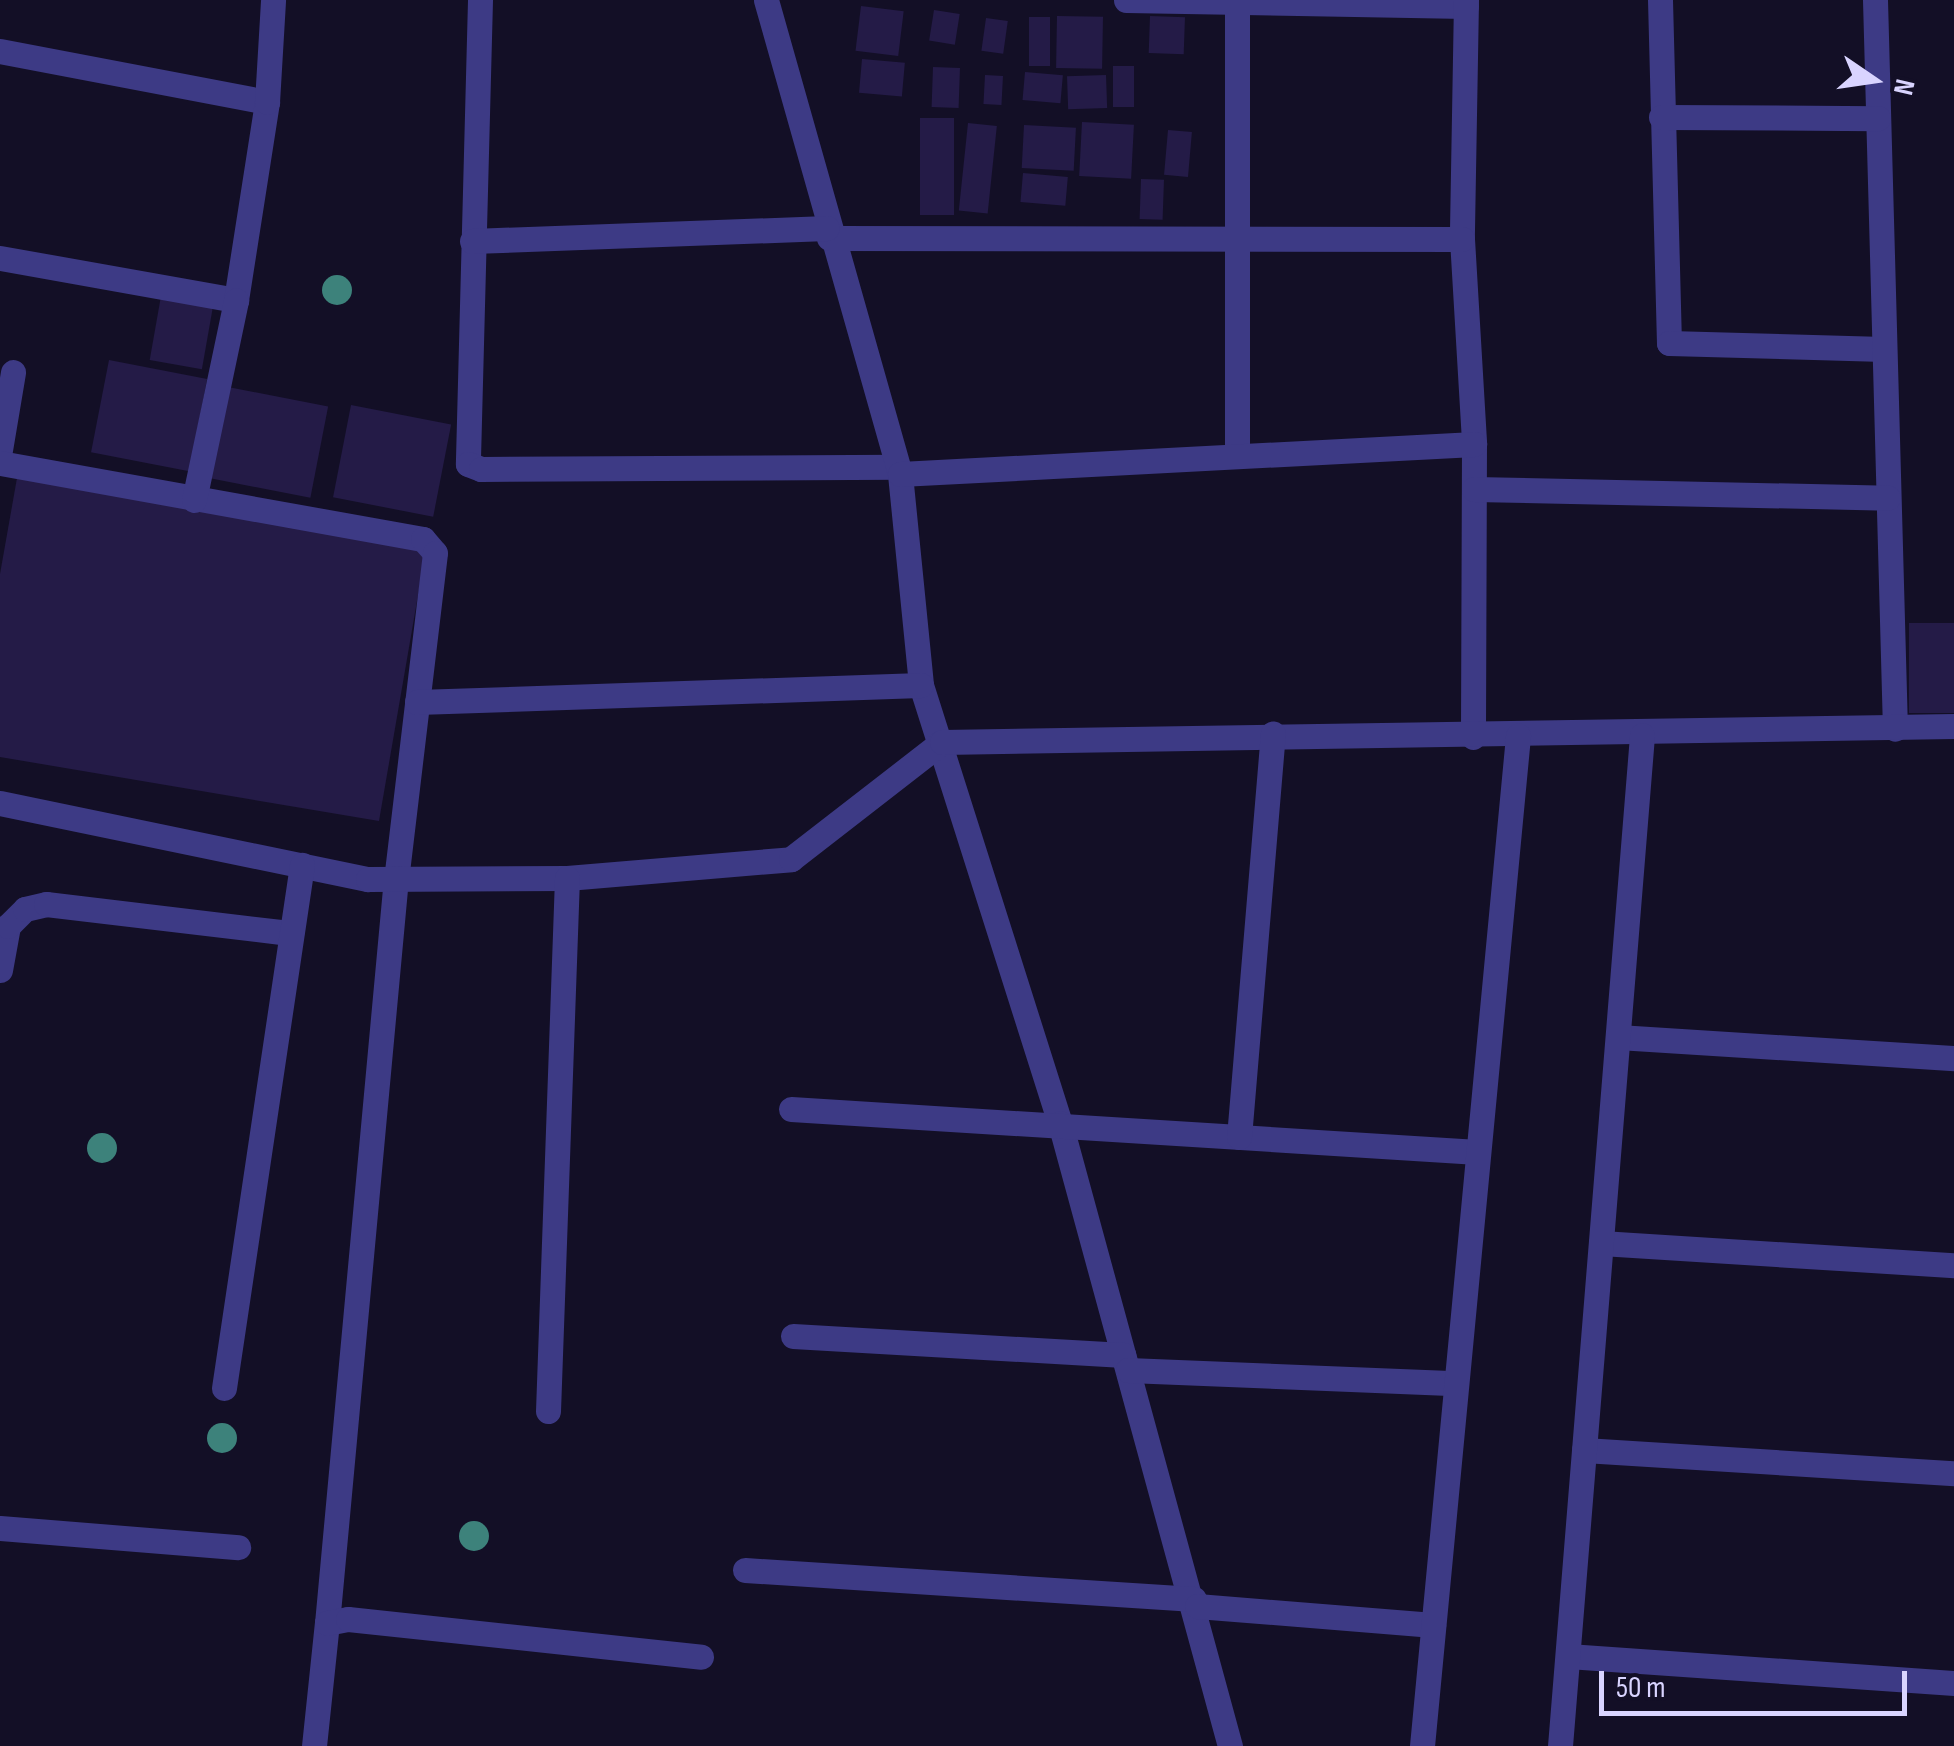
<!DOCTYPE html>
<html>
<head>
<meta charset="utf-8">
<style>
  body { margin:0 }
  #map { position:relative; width:1954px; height:1746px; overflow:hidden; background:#130f26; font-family:"Sofia Sans Condensed",sans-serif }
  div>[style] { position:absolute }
  .building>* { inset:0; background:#241b47; transform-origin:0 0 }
  .minor>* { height:25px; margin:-12.5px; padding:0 12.5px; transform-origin:12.5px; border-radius:12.5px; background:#3d3a85 }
  .trees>* { width:30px; height:30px; margin:-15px; border-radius:50%; background:#3d827b }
  span { translate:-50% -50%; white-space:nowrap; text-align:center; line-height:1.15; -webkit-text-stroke:8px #130f26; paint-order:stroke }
  .north { position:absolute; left:1824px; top:30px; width:100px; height:100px; -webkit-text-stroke:8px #130f26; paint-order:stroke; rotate:103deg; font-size:28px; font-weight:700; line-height:40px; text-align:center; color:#d9d4ff }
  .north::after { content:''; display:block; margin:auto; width:35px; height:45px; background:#d9d4ff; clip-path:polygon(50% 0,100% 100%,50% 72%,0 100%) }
  .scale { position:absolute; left:1599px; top:1671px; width:308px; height:45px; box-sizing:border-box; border:5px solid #d9d4ff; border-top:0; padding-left:12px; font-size:30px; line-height:35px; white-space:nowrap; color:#d9d4ff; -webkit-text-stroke:8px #130f26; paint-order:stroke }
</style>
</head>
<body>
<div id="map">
  <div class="building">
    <div style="left:861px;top:6px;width:43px;height:45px;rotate:7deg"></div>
    <div style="left:934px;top:10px;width:26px;height:31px;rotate:9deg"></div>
    <div style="left:1057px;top:16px;width:46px;height:52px;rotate:1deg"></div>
    <div style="left:1150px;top:16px;width:35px;height:37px;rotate:2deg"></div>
    <div style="left:1029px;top:17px;width:21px;height:49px"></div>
    <div style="left:986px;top:18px;width:22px;height:33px;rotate:8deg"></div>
    <div style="left:862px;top:59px;width:43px;height:34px;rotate:5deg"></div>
    <div style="left:1113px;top:66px;width:21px;height:41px"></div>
    <div style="left:933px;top:67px;width:27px;height:40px;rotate:2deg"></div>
    <div style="left:1025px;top:72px;width:38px;height:28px;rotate:5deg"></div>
    <div style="left:985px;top:75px;width:18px;height:29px;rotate:3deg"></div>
    <div style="left:1106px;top:75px;width:33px;height:39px;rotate:88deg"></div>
    <div style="left:920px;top:118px;width:34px;height:97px"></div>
    <div style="left:1082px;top:122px;width:52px;height:54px;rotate:3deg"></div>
    <div style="left:968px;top:123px;width:29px;height:88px;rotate:6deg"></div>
    <div style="left:1024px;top:125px;width:52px;height:43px;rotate:3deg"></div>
    <div style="left:1168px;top:130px;width:24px;height:45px;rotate:5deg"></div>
    <div style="left:1023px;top:173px;width:45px;height:29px;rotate:5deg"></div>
    <div style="left:1141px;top:179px;width:23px;height:40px;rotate:2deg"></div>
    <div style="left:161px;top:296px;width:53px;height:65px;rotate:10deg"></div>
    <div style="left:109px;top:360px;width:100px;height:94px;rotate:11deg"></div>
    <div style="left:228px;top:387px;width:102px;height:93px;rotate:11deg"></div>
    <div style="left:351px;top:405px;width:102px;height:94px;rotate:11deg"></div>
    <div style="clip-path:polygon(17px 478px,426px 549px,379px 821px,0 757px,0 574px)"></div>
    <div style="left:1954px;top:623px;width:90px;height:45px;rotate:90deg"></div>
  </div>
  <div class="minor">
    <div style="left:480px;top:0;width:464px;rotate:91.5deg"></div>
    <div style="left:468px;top:464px;width:14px;rotate:21deg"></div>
    <div style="left:481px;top:469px;width:416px;rotate:-0.3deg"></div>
    <div style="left:766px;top:0;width:493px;rotate:74.2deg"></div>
    <div style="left:900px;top:474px;width:212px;rotate:84.3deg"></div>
    <div style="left:921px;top:685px;width:460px;rotate:72.4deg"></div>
    <div style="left:1060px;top:1123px;width:646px;rotate:74.74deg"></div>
    <div style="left:1126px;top:0;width:340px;rotate:1deg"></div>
    <div style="left:1466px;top:0;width:239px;rotate:91deg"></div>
    <div style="left:1462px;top:239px;width:205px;rotate:86.6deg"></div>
    <div style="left:1474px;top:444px;width:293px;rotate:90.2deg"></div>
    <div style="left:1660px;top:0;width:343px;rotate:88.5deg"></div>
    <div style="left:1669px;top:343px;width:215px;rotate:1.6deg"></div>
    <div style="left:1875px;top:0;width:729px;rotate:88.43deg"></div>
    <div style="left:0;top:51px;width:272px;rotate:10.8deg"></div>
    <div style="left:1661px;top:117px;width:217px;rotate:0.3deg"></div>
    <div style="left:829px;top:238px;width:633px;rotate:0.09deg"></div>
    <div style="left:472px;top:241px;width:355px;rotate:-2.1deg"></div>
    <div style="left:0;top:258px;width:240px;rotate:10.1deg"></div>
    <div style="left:236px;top:300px;width:200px;rotate:-81.1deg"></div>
    <div style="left:267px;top:102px;width:102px;rotate:-86.6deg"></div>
    <div style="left:0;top:450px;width:79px;rotate:-80.5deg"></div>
    <div style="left:1237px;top:456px;width:456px;rotate:-90deg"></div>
    <div style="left:0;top:463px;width:430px;rotate:10.2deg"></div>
    <div style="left:423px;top:539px;width:18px;rotate:49deg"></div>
    <div style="left:435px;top:553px;width:327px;rotate:96.8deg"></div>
    <div style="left:396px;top:878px;width:748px;rotate:95.29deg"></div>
    <div style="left:900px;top:474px;width:575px;rotate:-2.99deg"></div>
    <div style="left:1474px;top:489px;width:414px;rotate:1.2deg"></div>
    <div style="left:194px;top:500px;width:204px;rotate:-78.1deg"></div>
    <div style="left:417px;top:702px;width:504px;rotate:-1.93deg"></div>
    <div style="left:0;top:803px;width:376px;rotate:11.7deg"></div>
    <div style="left:368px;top:879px;width:199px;rotate:-0.3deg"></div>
    <div style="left:567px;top:878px;width:225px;rotate:-4.8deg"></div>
    <div style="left:791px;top:859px;width:191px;rotate:-37.8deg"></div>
    <div style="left:942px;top:742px;width:1012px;rotate:-0.91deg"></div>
    <div style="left:0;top:970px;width:45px;rotate:-79.7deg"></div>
    <div style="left:8px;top:926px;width:24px;rotate:-45deg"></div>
    <div style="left:25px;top:909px;width:22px;rotate:-13deg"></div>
    <div style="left:46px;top:904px;width:247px;rotate:6.8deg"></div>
    <div style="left:1618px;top:1037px;width:337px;rotate:3.6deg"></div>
    <div style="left:791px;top:1109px;width:688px;rotate:3.58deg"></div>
    <div style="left:1239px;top:1137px;width:405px;rotate:-85.2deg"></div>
    <div style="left:1601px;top:1243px;width:354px;rotate:3.6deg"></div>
    <div style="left:793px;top:1336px;width:331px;rotate:3.3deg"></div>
    <div style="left:1128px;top:1370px;width:328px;rotate:2.3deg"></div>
    <div style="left:224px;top:1388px;width:529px;rotate:-81.52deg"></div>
    <div style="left:548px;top:1411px;width:533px;rotate:-87.96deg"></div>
    <div style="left:1584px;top:1450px;width:371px;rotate:3.6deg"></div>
    <div style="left:0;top:1528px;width:239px;rotate:4.6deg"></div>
    <div style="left:745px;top:1570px;width:450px;rotate:3.7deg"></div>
    <div style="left:1197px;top:1606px;width:237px;rotate:4.6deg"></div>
    <div style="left:1568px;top:1656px;width:387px;rotate:4deg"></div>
    <div style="left:314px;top:1746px;width:124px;rotate:-84deg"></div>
    <div style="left:327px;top:1623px;width:21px;rotate:-11deg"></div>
    <div style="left:348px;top:1619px;width:355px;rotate:6.1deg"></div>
    <div style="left:1422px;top:1746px;width:1015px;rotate:-84.57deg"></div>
    <div style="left:1560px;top:1746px;width:1014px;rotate:-85.36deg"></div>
  </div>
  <div class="trees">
    <div style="left:337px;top:290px"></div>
    <div style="left:102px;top:1148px"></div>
    <div style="left:222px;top:1438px"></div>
    <div style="left:474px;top:1536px"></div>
  </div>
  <div class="north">N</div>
  <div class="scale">50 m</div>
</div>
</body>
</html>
